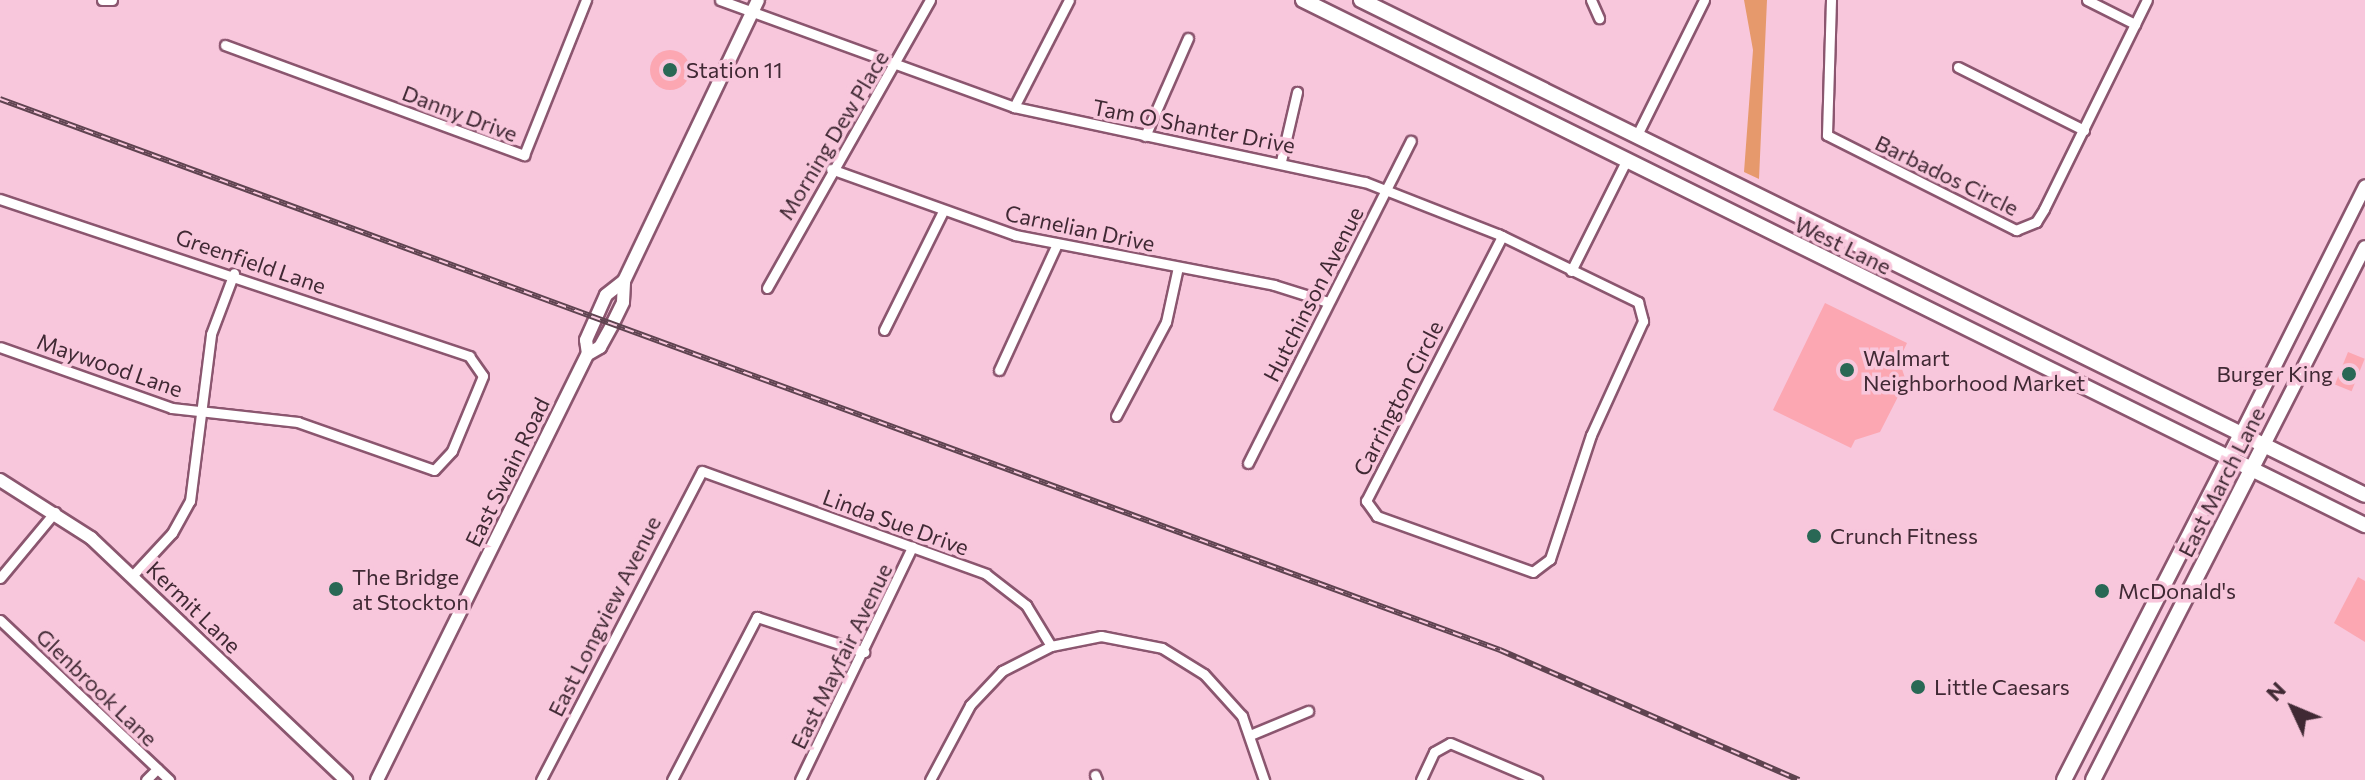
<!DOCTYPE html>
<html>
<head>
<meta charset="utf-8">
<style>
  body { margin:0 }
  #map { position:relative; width:2365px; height:780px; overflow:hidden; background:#f8c7dc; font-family:Commissioner,sans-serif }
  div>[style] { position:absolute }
  .green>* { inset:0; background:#e6996c }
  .building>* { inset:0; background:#fca7b2; transform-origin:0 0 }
  .round { border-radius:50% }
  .roads { filter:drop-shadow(2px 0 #8b566f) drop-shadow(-2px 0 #8b566f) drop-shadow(0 2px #8b566f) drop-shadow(0 -2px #8b566f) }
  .street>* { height:9px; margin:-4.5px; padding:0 4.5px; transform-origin:4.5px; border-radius:4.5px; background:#fff }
  .secondary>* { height:12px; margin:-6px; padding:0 6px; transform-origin:6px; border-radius:6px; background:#fff }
  .primary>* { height:14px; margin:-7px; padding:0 7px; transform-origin:7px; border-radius:7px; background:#fff }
  .rail>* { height:6px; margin-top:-3px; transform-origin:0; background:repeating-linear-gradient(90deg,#f8c7dc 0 9px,#5f4350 0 18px); box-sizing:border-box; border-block:2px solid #5f4350 }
  .dots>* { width:22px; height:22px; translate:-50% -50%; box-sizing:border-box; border:4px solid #f8c7dc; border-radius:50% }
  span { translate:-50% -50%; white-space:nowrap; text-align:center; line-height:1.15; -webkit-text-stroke:7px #f8c7dc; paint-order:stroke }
  .poi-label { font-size:22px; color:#402934 }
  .left { translate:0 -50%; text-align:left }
  .right { translate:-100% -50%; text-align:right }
  .street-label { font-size:22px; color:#402934 }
  .north { position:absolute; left:2253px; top:668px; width:80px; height:80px; -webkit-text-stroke:6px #f8c7dc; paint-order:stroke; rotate:314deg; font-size:22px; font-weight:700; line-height:32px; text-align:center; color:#402934 }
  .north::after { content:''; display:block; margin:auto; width:28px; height:36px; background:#402934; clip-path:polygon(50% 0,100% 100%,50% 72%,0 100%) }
</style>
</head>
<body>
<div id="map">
  <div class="green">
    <div style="clip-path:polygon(1744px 0,1767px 0,1759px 179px,1744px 172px,1753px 50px)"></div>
  </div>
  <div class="building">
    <div class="round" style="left:650px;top:50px;width:40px;height:40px"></div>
    <div style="clip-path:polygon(1825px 303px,1907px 343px,1899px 360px,1906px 381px,1880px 432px,1855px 440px,1851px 448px,1773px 410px)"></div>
    <div style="left:2348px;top:352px;width:18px;height:35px;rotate:22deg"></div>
    <div style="clip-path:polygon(2358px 577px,2365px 581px,2365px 642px,2334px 623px)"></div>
  </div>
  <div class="roads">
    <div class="street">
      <div style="left:102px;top:0;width:10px"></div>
      <div style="left:720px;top:0;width:313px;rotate:20deg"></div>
      <div style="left:1014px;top:107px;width:359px;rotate:12.1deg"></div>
      <div style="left:1365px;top:182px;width:143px;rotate:21.4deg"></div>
      <div style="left:1498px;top:234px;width:156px;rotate:25.9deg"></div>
      <div style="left:1638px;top:302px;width:20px;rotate:75deg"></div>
      <div style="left:1643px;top:321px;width:125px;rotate:114.5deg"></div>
      <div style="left:1591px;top:435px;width:131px;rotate:108.3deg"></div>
      <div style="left:1550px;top:559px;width:21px;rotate:143deg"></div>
      <div style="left:1533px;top:572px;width:166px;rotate:-160.3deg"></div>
      <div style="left:1377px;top:516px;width:19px;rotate:-126deg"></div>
      <div style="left:1366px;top:501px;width:298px;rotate:-62.8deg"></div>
      <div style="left:1591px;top:0;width:20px;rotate:66deg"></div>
      <div style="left:1831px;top:0;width:135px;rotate:91.7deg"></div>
      <div style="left:1827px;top:135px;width:212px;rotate:26.7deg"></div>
      <div style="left:2016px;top:230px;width:22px;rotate:-22deg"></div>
      <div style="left:2036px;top:222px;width:15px;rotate:-58deg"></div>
      <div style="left:2044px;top:209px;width:233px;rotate:-63.8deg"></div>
      <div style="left:2087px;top:0;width:54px;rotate:26.6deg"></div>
      <div style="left:225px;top:45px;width:319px;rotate:20.2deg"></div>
      <div style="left:524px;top:155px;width:167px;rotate:-68.2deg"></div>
      <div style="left:1958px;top:67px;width:141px;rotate:26.6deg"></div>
      <div style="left:1014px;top:107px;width:120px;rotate:-62.8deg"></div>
      <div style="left:1145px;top:136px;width:107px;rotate:-66.3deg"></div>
      <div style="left:1636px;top:137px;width:153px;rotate:-63.6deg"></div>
      <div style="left:1281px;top:161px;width:71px;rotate:-76.9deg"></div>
      <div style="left:831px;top:169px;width:195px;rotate:19.7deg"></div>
      <div style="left:1015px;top:235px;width:264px;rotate:10.9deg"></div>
      <div style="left:1274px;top:285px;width:57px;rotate:17.5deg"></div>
      <div style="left:0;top:199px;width:495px;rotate:18.5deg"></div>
      <div style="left:469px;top:356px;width:24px;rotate:55deg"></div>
      <div style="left:483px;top:376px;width:81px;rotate:112.5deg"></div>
      <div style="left:452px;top:451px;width:26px;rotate:133deg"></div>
      <div style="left:434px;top:470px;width:144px;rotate:-160.6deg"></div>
      <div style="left:298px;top:422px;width:127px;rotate:-173.7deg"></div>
      <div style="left:172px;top:408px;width:182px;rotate:-160.5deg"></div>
      <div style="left:1571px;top:271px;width:123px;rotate:-63.4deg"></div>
      <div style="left:767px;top:288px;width:331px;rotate:-60.5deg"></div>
      <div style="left:884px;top:330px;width:131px;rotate:-63.6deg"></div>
      <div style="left:999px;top:370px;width:139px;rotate:-65.3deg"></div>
      <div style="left:1116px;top:416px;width:106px;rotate:-62deg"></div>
      <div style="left:1166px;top:322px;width:56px;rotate:-77.7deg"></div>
      <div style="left:1248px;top:463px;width:361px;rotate:-63.2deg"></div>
      <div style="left:132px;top:576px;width:59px;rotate:-47.1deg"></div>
      <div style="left:172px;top:533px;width:37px;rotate:-61deg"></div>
      <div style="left:190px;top:501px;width:168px;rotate:-82.8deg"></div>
      <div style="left:211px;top:334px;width:65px;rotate:-69.3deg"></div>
      <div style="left:0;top:578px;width:86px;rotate:-50.2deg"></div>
      <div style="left:0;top:620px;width:233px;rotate:43.4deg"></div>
      <div style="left:1250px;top:735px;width:63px;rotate:-22.5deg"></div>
      <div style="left:1095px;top:775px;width:5px;rotate:68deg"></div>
      <div style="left:146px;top:780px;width:16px;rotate:-45deg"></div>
      <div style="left:541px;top:780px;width:348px;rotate:-62.5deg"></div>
      <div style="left:702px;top:471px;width:302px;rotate:19.9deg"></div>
      <div style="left:986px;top:574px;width:51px;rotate:37.8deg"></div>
      <div style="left:1026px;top:605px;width:48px;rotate:58.6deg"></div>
      <div style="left:672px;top:780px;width:184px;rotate:-62.5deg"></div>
      <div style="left:757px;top:617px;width:113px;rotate:18.1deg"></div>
      <div style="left:800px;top:780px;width:259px;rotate:-64.3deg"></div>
      <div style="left:930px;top:780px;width:85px;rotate:-61.9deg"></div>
      <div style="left:970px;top:705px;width:47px;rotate:-46.7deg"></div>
      <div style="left:1002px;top:671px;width:55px;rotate:-27deg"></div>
      <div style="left:1051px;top:646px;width:51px;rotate:-11.3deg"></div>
      <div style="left:1101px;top:636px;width:62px;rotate:11.1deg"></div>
      <div style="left:1162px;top:648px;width:49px;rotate:31.8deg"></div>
      <div style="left:1204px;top:674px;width:57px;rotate:47.9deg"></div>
      <div style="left:1242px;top:716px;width:68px;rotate:71deg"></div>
      <div style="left:1421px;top:780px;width:31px;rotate:-65deg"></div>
      <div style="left:1434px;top:752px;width:18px;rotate:-29deg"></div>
      <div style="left:1450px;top:743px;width:95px;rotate:23deg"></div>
    </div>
    <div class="secondary">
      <div style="left:588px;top:354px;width:14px;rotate:-30deg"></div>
      <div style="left:600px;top:347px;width:25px;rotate:-61deg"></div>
      <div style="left:612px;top:325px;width:25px;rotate:-64deg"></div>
      <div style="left:623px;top:302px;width:21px;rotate:-87deg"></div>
      <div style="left:2241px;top:434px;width:277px;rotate:-63.4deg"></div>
      <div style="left:2264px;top:445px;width:222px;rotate:-63deg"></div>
      <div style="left:0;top:480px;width:108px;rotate:32.5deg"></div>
      <div style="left:91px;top:538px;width:352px;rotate:43.5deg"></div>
      <div style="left:377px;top:780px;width:475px;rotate:-63.7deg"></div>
      <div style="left:588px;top:354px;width:14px;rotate:-98deg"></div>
      <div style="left:586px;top:340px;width:49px;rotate:-66deg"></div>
      <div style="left:606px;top:295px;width:23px;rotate:-38deg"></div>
      <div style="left:624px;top:281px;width:311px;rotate:-64.5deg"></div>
    </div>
    <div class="primary">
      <div style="left:1303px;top:0;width:1185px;rotate:26.31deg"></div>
      <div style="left:1361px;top:0;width:1119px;rotate:26.24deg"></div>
      <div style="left:2064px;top:780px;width:389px;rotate:-62.9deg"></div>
      <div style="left:2093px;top:780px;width:376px;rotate:-63deg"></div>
    </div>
  </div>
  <div class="rail">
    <div style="left:0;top:99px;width:1598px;rotate:20.17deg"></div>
    <div style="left:1500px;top:650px;width:326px;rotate:23.5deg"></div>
  </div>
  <div class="dots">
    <div style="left:670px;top:70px;background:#296855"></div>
    <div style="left:1847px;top:370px;background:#296855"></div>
    <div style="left:2349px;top:374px;background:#296855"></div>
    <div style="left:1814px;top:536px;background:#296855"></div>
    <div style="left:336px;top:589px;background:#296855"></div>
    <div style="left:2102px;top:591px;background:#296855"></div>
    <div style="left:1918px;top:687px;background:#296855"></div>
  </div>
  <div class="poi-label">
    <span class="left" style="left:686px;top:70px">Station 11</span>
    <span class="left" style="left:1863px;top:370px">Walmart<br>Neighborhood Market</span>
    <span class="right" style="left:2333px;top:374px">Burger King</span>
    <span class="left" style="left:1830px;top:536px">Crunch Fitness</span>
    <span class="left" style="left:352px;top:589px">The Bridge<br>at Stockton</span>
    <span class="left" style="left:2118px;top:591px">McDonald's</span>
    <span class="left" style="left:1934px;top:687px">Little Caesars</span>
  </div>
  <div class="street-label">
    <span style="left:460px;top:113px;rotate:21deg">Danny Drive</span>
    <span style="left:1194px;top:126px;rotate:11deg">Tam O Shanter Drive</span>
    <span style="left:833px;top:135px;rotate:-59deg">Morning Dew Place</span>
    <span style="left:1947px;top:175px;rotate:26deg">Barbados Circle</span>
    <span style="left:1080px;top:228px;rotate:12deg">Carnelian Drive</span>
    <span style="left:1843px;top:245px;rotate:26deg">West Lane</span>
    <span style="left:251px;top:261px;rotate:19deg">Greenfield Lane</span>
    <span style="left:1313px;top:294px;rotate:-63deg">Hutchinson Avenue</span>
    <span style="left:110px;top:365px;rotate:19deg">Maywood Lane</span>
    <span style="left:1398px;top:398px;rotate:-63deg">Carrington Circle</span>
    <span style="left:507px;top:472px;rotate:-64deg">East Swain Road</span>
    <span style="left:2221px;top:482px;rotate:-63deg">East March Lane</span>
    <span style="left:896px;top:522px;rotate:20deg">Linda Sue Drive</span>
    <span style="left:194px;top:607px;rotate:44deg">Kermit Lane</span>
    <span style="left:604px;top:616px;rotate:-63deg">East Longview Avenue</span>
    <span style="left:841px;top:656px;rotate:-64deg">East Mayfair Avenue</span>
    <span style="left:97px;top:687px;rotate:44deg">Glenbrook Lane</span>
  </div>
  <div class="north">N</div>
</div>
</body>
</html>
